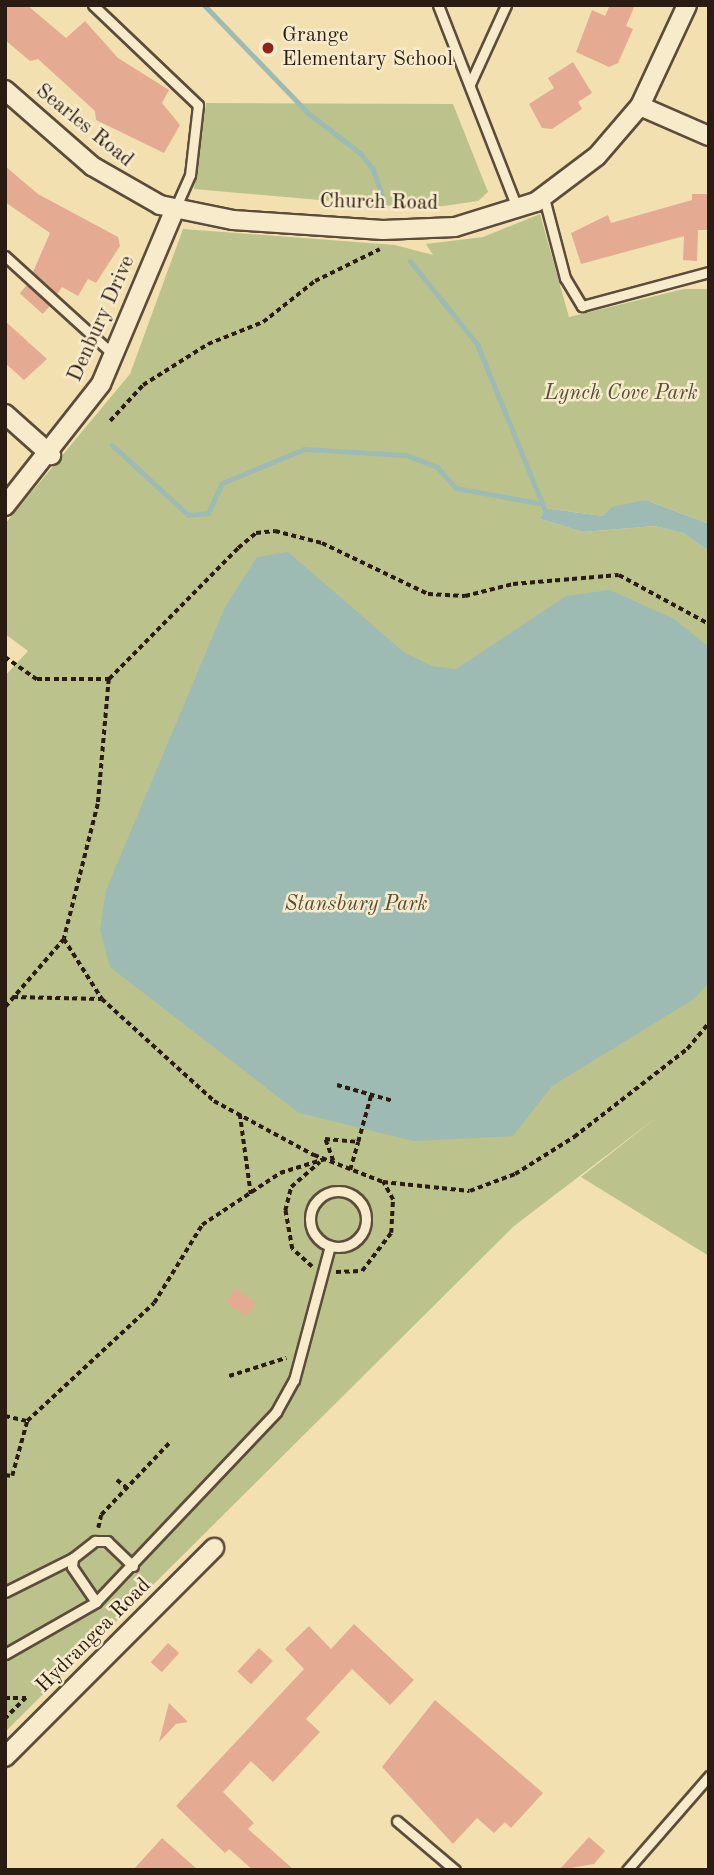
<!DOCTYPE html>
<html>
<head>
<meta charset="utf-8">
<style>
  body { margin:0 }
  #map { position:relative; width:714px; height:1875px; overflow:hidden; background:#f3e0b1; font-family:"Old Standard TT",serif }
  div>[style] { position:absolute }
  .green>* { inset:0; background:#bbc28c }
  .water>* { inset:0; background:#9dbbb3 }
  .stream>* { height:5px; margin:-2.5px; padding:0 2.5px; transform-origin:2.5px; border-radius:2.5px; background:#9dbbb3 }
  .building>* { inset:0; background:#e4ab92; transform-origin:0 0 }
  .path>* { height:3.5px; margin-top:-1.75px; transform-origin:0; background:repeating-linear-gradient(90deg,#2a1b13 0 5px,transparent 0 8.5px) }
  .roads { filter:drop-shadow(2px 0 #5c4c3a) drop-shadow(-2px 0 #5c4c3a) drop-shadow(0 2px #5c4c3a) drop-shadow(0 -2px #5c4c3a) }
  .lane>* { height:9px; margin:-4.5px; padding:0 4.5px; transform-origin:4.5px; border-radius:4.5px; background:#f7ebcc }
  .lane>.ring { margin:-4.5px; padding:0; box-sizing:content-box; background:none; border:9px solid #f7ebcc; border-radius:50% }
  .street>* { height:18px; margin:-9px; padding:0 9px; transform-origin:9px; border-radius:9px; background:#f7ebcc }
  .dots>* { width:19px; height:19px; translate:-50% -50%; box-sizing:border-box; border:4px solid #f7ebcc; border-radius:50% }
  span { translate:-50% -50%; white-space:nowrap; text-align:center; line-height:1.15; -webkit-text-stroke:5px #f7ebcc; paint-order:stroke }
  .poi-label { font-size:21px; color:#2a1b13 }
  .left { translate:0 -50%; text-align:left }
  .street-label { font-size:21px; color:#2a1b13 }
  .park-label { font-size:21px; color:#564d37; font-style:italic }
  .frame { position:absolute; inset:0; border:7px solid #2a1b13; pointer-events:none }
</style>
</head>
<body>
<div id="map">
  <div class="green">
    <div style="clip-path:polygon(206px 103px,453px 104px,488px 192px,478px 201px,423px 209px,194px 189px)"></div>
    <div style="clip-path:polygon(540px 214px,569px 317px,684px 289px,709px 289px,709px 524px,646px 500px,603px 516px,544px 508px,540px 519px,583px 532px,655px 526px,683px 533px,709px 551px,709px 1256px,581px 1177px,657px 1117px,514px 1226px,5px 1732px,5px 676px,28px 651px,5px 634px,5px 524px,130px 374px,183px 229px,395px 245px,433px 255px,426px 244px,483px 237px)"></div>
  </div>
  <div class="water">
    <div style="clip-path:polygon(646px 500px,709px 524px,709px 551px,683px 533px,655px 526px,583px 532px,540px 519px,544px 508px,603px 516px,612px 507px)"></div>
    <div style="clip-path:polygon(288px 552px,405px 653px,432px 666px,456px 669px,566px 596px,610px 590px,674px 619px,709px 647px,709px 983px,694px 999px,552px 1086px,513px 1136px,414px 1141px,299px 1113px,110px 967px,100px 930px,106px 890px,225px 607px,257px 557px)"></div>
  </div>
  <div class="stream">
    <div style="left:204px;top:5px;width:150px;rotate:46.1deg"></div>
    <div style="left:308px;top:113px;width:66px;rotate:37.6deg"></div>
    <div style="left:360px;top:153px;width:21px;rotate:51deg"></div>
    <div style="left:373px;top:169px;width:36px;rotate:72deg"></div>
    <div style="left:410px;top:261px;width:107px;rotate:51.1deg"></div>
    <div style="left:477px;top:344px;width:177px;rotate:67.8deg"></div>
    <div style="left:112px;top:445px;width:103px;rotate:42.6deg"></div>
    <div style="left:188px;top:515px;width:20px;rotate:-6deg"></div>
    <div style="left:208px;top:513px;width:33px;rotate:-65deg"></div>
    <div style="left:222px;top:483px;width:89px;rotate:-22.5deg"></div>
    <div style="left:304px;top:449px;width:102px;rotate:3.4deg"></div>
    <div style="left:406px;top:455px;width:33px;rotate:21deg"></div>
    <div style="left:437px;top:467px;width:28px;rotate:48deg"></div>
    <div style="left:456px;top:488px;width:83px;rotate:10.4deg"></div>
  </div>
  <div class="building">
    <div style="clip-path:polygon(5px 5px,27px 5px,66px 38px,85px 21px,118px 58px,169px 90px,162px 103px,180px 125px,164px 153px,96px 120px,95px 111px,38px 59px,30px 61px,5px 40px)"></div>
    <div style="clip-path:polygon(610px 5px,635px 5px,626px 26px,633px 29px,618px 63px,609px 67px,576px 52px,592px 10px,605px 16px)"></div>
    <div style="clip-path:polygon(573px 62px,592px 93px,578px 102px,582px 109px,552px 129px,542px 128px,529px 104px,554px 88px,548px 78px)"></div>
    <div style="clip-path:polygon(5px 166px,38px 194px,118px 237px,120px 246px,96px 283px,88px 279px,78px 296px,62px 287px,57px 294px,33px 272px,50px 233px,5px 202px)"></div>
    <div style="clip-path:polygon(692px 194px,709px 194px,709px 230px,698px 230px,697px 261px,683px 260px,684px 236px,581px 264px,571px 233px,608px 215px,611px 223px,692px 200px)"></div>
    <div style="left:27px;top:285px;width:31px;height:11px;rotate:42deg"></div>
    <div style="clip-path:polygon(5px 321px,47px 359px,24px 380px,5px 363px)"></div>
    <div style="left:235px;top:1289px;width:25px;height:16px;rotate:34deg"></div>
    <div style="clip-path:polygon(354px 1624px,414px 1680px,390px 1705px,352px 1669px,306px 1719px,320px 1732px,273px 1782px,251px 1761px,223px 1792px,254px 1823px,248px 1829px,294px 1870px,253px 1870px,229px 1849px,225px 1853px,176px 1806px,304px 1669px,285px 1649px,309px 1626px,331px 1649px)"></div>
    <div style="left:168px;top:1643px;width:15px;height:26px;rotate:42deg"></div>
    <div style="left:259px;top:1648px;width:19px;height:32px;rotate:43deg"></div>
    <div style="clip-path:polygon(435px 1700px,543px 1793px,511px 1828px,505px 1822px,494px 1833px,477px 1818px,453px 1844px,382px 1767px)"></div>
    <div style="clip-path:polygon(169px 1703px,188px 1722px,176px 1724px,159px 1742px)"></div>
    <div style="clip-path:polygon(589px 1837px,605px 1851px,594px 1864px,559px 1870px)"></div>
    <div style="clip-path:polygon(162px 1838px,198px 1870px,133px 1870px)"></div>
  </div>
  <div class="path">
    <div style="left:110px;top:421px;width:49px;rotate:-47.5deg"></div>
    <div style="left:143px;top:385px;width:77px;rotate:-32.2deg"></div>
    <div style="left:208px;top:344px;width:59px;rotate:-21.8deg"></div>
    <div style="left:263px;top:322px;width:66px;rotate:-38.3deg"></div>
    <div style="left:315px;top:281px;width:72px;rotate:-26.2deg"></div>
    <div style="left:5px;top:657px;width:39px;rotate:35deg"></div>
    <div style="left:37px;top:679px;width:72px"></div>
    <div style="left:109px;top:679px;width:184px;rotate:-45.4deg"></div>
    <div style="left:238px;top:548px;width:23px;rotate:-40deg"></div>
    <div style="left:256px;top:533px;width:19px;rotate:-6deg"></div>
    <div style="left:275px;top:531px;width:49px;rotate:14.3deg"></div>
    <div style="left:322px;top:543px;width:118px;rotate:25.7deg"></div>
    <div style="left:428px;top:594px;width:37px;rotate:3deg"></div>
    <div style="left:465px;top:596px;width:49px;rotate:-14deg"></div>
    <div style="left:513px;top:584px;width:106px;rotate:-4.9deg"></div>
    <div style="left:619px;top:575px;width:102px;rotate:28.6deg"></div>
    <div style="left:109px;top:679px;width:125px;rotate:95deg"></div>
    <div style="left:98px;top:804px;width:139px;rotate:104.1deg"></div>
    <div style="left:64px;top:939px;width:71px;rotate:57.7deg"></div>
    <div style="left:102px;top:999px;width:151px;rotate:42.3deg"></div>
    <div style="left:214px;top:1101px;width:114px;rotate:28.4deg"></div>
    <div style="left:314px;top:1155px;width:74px;rotate:21.4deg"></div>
    <div style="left:383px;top:1182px;width:87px;rotate:5.9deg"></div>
    <div style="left:470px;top:1191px;width:48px;rotate:-20.7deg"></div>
    <div style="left:515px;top:1174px;width:70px;rotate:-32.1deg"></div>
    <div style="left:574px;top:1137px;width:143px;rotate:-37.9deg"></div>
    <div style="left:687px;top:1049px;width:34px;rotate:-50deg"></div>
    <div style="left:13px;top:997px;width:88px;rotate:1.3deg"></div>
    <div style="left:5px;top:1007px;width:90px;rotate:-49.1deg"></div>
    <div style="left:337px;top:1085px;width:58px;rotate:15.9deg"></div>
    <div style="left:240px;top:1114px;width:81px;rotate:82.2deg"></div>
    <div style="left:333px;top:1161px;width:23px;rotate:-110deg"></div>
    <div style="left:325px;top:1139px;width:33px;rotate:5deg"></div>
    <div style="left:358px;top:1142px;width:49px;rotate:-74.5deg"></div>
    <div style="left:350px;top:1170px;width:29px;rotate:-74deg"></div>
    <div style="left:312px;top:1267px;width:27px;rotate:-138deg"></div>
    <div style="left:292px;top:1249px;width:39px;rotate:-100deg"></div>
    <div style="left:285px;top:1211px;width:25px;rotate:-76deg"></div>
    <div style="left:291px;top:1187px;width:38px;rotate:-41deg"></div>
    <div style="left:336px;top:1272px;width:26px;rotate:-2deg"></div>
    <div style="left:362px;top:1271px;width:48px;rotate:-52.7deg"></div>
    <div style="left:391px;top:1233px;width:33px;rotate:-87deg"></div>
    <div style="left:393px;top:1200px;width:21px;rotate:-119deg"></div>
    <div style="left:229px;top:1376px;width:60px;rotate:-17.5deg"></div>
    <div style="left:5px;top:1416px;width:23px;rotate:13deg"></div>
    <div style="left:5px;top:1475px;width:7px;rotate:8deg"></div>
    <div style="left:12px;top:1476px;width:57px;rotate:-74.7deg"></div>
    <div style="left:27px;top:1421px;width:173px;rotate:-42.9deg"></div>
    <div style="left:154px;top:1303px;width:92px;rotate:-58.4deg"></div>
    <div style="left:202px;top:1225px;width:94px;rotate:-33.7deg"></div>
    <div style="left:280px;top:1173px;width:47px;rotate:-17.3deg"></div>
    <div style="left:117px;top:1480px;width:11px;rotate:38deg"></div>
    <div style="left:98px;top:1528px;width:13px;rotate:-77deg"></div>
    <div style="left:101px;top:1515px;width:102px;rotate:-46.6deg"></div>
    <div style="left:5px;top:1698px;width:21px"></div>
    <div style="left:26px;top:1698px;width:30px;rotate:135deg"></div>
  </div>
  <div class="roads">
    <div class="lane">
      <div style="left:93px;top:5px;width:145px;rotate:43.6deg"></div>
      <div style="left:198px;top:105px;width:70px;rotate:96.5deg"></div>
      <div style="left:190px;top:175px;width:37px;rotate:114deg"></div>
      <div style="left:438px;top:5px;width:218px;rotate:68.7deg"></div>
      <div style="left:470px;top:84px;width:87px;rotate:-65.5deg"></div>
      <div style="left:544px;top:198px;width:83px;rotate:75.3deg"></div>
      <div style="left:565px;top:278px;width:33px;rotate:59deg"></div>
      <div style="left:582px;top:306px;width:131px;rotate:-15deg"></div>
      <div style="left:5px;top:256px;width:149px;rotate:42.3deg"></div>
      <div class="ring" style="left:310px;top:1191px;width:47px;height:47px"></div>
      <div style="left:5px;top:1592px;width:76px;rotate:-26.6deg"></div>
      <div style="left:96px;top:1602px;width:42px;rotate:-124.4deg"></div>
      <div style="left:72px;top:1567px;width:9px;rotate:-84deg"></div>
      <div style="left:73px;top:1558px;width:28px;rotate:-38deg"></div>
      <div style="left:95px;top:1541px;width:12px"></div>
      <div style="left:107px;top:1541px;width:36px;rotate:44deg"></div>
      <div style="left:5px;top:1654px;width:105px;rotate:-29.7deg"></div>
      <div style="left:96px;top:1602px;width:262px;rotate:-46.5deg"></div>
      <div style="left:276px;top:1412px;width:37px;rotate:-61deg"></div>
      <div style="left:294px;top:1380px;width:139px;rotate:-75deg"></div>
      <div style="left:397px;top:1821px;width:76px;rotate:40.2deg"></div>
      <div style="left:627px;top:1870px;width:125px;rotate:-48.9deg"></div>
    </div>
    <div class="street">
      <div style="left:5px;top:90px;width:116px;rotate:41.1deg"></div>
      <div style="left:92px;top:166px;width:78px;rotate:29.8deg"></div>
      <div style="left:160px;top:205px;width:75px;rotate:11.6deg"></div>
      <div style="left:233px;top:220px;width:150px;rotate:3.8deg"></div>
      <div style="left:383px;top:230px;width:72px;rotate:-2.4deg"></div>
      <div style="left:455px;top:227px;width:85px;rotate:-17.2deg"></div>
      <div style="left:536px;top:202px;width:76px;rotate:-37deg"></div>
      <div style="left:597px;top:156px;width:66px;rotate:-49.3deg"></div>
      <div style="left:640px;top:106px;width:111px;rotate:-65deg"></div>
      <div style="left:640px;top:106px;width:75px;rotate:23.5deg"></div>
      <div style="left:5px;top:414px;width:62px;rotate:41.7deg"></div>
      <div style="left:5px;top:506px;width:155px;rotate:-51.8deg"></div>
      <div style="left:101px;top:384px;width:190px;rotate:-67.1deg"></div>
      <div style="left:5px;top:1757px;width:296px;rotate:-45deg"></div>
    </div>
  </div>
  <div class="dots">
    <div style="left:268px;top:48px;background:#8f2418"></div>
  </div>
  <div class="poi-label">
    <span class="left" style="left:282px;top:48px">Grange<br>Elementary School</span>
  </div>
  <div class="street-label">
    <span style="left:84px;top:126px;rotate:39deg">Searles Road</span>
    <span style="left:379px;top:203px;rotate:1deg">Church Road</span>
    <span style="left:102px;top:319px;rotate:-66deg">Denbury Drive</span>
    <span style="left:94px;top:1636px;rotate:-45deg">Hydrangea Road</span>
  </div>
  <div class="park-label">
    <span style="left:621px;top:394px">Lynch Cove Park</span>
    <span style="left:356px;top:905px">Stansbury Park</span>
  </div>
  <div class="frame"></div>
</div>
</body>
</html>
